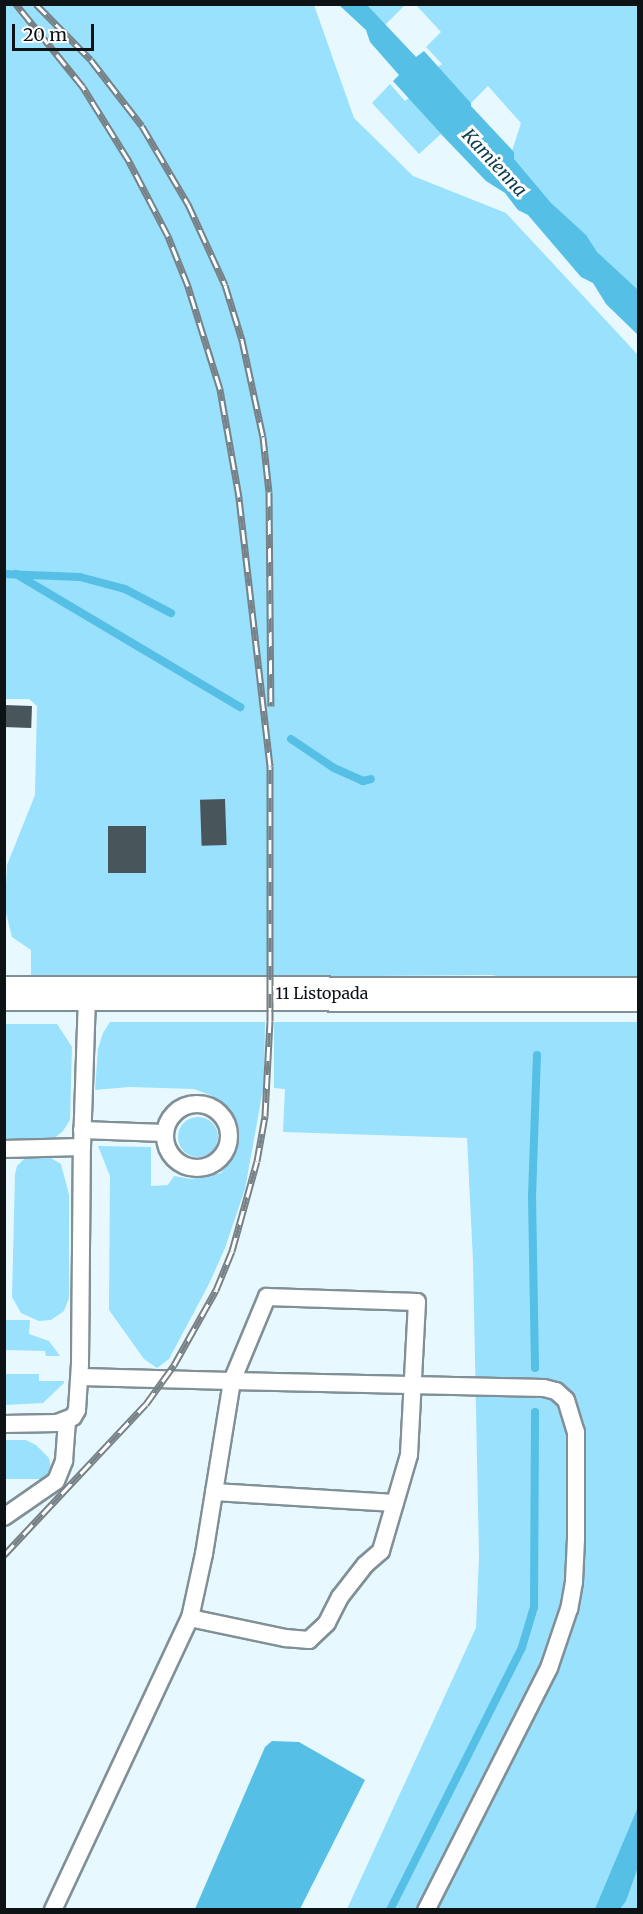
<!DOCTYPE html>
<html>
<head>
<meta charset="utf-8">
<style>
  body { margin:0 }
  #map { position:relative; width:643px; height:1914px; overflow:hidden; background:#e8f8ff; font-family:Merriweather,serif }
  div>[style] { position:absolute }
  .green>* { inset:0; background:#99e1fd }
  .round { border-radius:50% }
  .water>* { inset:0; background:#55bfe5 }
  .stream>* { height:8px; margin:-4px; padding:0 4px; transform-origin:4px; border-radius:4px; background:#55bfe5 }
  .building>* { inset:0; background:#48555b; transform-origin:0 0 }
  .roads { filter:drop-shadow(2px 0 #819096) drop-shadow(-2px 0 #819096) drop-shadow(0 2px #819096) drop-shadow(0 -2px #819096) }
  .service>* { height:16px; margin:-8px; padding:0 8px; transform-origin:8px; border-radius:8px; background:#fff }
  .service>.ring { margin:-8px; padding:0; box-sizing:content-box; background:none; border:16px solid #fff; border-radius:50% }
  .tertiary>* { height:33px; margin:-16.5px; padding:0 16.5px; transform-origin:16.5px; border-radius:16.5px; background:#fff }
  .rail>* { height:7px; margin-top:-3.5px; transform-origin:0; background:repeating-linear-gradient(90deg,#fff 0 14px,#778186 0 28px); box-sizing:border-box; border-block:2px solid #778186 }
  span { translate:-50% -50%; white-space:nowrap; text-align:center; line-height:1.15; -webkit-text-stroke:6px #fff; paint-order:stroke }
  .street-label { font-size:16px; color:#0d1315 }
  .water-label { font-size:18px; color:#0d3d4d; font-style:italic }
  .frame { position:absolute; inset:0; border:6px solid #0d1315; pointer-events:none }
  .scale { position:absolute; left:12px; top:24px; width:82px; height:27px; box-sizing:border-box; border:3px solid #0d1315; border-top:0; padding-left:8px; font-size:18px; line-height:21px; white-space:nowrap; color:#0d1315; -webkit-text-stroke:4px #fff; paint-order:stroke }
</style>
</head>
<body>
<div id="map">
  <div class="green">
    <div style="clip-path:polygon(5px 5px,314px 5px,354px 118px,413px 176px,506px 213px,638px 355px,638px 978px,536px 982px,491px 975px,31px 979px,31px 950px,12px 937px,5px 909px,7px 865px,35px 795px,37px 706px,29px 699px,5px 699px)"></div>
    <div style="clip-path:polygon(364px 5px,405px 5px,385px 25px)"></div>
    <div style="clip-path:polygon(416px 5px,638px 5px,638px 304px,516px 174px,511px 154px,521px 123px,488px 86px,471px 103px,438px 67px,442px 64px,426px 47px,441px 32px)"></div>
    <div style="clip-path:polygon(390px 84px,405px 101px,409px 98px,441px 134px,419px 154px,372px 103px)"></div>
    <div style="clip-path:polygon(110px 1022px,265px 1022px,264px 1084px,245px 1189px,225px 1248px,209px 1284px,169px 1359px,157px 1368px,144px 1359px,109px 1310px,110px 1176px,98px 1146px,151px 1147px,151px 1186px,168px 1185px,174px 1176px,191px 1179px,221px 1173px,236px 1153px,239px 1138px,236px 1124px,225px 1106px,210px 1095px,194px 1089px,129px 1087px,95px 1090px,98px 1049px,103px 1033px)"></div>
    <div style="clip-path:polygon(274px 1022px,638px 1022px,638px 1909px,347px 1909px,476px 1628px,479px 1557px,473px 1261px,467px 1138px,283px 1132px,285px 1089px,274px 1088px)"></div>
    <div style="clip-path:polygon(4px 1024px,57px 1024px,72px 1047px,70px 1120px,63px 1131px,52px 1140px,5px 1142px)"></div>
    <div class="round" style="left:178px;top:1117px;width:40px;height:40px"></div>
    <div style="clip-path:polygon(27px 1156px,49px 1157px,61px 1164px,69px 1195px,69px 1298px,64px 1311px,51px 1320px,39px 1321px,21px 1313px,12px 1297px,15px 1174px,17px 1166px)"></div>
    <div style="clip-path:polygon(5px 1320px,30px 1320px,29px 1334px,49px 1341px,60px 1356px,46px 1356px,45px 1351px,5px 1350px)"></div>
    <div style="clip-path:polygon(5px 1374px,39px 1374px,39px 1381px,64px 1381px,64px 1383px,43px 1403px,5px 1405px)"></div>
    <div style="clip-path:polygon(4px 1440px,26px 1440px,36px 1445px,49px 1458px,51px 1470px,48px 1479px,5px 1479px)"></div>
  </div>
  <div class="water">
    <div style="clip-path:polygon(339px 5px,367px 5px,416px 57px,424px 51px,471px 103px,471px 106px,514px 152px,514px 159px,551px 203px,586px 235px,597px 252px,638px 290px,638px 335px,606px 304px,593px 283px,581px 277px,528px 215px,518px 210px,505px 193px,486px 181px,441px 134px,393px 81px,399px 75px,370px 42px,366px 30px)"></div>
    <div style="clip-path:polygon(272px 1741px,299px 1742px,365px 1780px,300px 1909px,195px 1909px,265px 1747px)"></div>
    <div style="clip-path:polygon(638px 1807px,638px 1867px,626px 1901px,620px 1909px,595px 1909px)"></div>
  </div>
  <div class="stream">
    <div style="left:4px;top:574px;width:76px;rotate:2.3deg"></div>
    <div style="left:80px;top:577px;width:47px;rotate:14.9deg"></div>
    <div style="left:125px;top:589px;width:52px;rotate:27.6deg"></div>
    <div style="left:16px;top:574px;width:261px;rotate:30.7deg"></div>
    <div style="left:291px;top:739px;width:52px;rotate:34deg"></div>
    <div style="left:334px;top:768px;width:32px;rotate:24deg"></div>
    <div style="left:363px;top:781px;width:8px;rotate:-14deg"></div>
    <div style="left:535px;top:1368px;width:171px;rotate:-91deg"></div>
    <div style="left:532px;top:1197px;width:142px;rotate:-88deg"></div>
    <div style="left:390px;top:1910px;width:294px;rotate:-63.3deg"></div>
    <div style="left:522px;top:1647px;width:42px;rotate:-73.3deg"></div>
    <div style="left:534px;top:1607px;width:195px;rotate:-89.7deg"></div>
  </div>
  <div class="building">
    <div style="left:4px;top:705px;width:28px;height:22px;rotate:2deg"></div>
    <div style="left:225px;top:799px;width:46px;height:25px;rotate:88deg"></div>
    <div style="left:146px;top:826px;width:47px;height:38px;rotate:90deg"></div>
  </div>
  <div class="roads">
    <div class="service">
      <div class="ring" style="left:165px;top:1104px;width:48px;height:48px"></div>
      <div style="left:82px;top:1130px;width:82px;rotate:2.1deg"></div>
      <div style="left:4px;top:1149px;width:78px;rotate:-1.5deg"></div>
      <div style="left:80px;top:1377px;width:152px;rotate:1.5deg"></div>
      <div style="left:232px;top:1381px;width:91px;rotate:-67.4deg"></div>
      <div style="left:267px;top:1297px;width:150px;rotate:1.9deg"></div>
      <div style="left:417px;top:1302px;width:153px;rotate:93deg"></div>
      <div style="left:409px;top:1455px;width:100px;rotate:106.3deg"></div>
      <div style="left:381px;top:1551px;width:21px;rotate:139deg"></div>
      <div style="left:365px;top:1565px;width:41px;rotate:128deg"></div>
      <div style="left:340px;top:1597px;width:29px;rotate:117deg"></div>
      <div style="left:327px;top:1623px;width:25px;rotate:137deg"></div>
      <div style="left:309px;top:1640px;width:24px;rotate:-175deg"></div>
      <div style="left:285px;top:1638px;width:97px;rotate:-168.1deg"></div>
      <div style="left:4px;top:1424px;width:53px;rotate:-1.1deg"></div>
      <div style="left:57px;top:1423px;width:17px;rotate:-21deg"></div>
      <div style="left:73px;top:1417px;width:8px;rotate:-60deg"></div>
      <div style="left:77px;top:1410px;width:46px;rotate:-86.3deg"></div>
      <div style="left:80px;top:1364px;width:217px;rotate:-89.5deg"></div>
      <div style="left:82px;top:1147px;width:154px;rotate:-88.1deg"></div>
      <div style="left:214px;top:1492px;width:181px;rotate:3.5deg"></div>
      <div style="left:4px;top:1517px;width:63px;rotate:-34.7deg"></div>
      <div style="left:56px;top:1481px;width:22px;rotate:-68deg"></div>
      <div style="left:64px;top:1461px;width:40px;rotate:-85.7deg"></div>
      <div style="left:53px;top:1910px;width:323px;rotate:-64.9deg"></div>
      <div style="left:190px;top:1618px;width:66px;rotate:-77.7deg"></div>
      <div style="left:204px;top:1554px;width:175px;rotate:-80.8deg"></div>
      <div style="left:232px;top:1381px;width:312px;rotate:1.3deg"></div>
      <div style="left:544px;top:1388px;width:12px;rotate:14deg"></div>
      <div style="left:556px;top:1391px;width:13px;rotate:42deg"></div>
      <div style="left:566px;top:1400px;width:34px;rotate:73deg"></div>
      <div style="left:576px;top:1432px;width:107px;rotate:90deg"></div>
      <div style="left:576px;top:1539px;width:43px;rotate:92.7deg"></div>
      <div style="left:574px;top:1582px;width:27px;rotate:100deg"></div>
      <div style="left:569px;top:1609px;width:62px;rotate:108.7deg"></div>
      <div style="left:549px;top:1668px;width:271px;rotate:116.9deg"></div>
    </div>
    <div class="tertiary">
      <div style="left:4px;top:993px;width:634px;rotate:0.09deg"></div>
    </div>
  </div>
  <div class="rail">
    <div style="left:36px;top:4px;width:78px;rotate:45.5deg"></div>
    <div style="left:91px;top:60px;width:83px;rotate:52.3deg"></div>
    <div style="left:142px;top:126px;width:91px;rotate:59.5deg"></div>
    <div style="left:188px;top:204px;width:89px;rotate:65.4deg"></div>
    <div style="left:225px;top:285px;width:58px;rotate:72.8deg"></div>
    <div style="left:242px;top:340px;width:99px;rotate:77.8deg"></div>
    <div style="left:263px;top:437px;width:55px;rotate:83.8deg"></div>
    <div style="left:269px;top:492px;width:214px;rotate:89.5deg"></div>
    <div style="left:4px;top:1555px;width:207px;rotate:-46.8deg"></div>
    <div style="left:146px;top:1404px;width:48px;rotate:-54.3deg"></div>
    <div style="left:174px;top:1365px;width:86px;rotate:-60.8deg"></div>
    <div style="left:216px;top:1290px;width:42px;rotate:-67.7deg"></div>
    <div style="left:232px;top:1251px;width:93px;rotate:-74.5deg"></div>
    <div style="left:257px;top:1161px;width:46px;rotate:-79.9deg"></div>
    <div style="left:265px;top:1116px;width:95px;rotate:-87deg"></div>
    <div style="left:270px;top:1021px;width:255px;rotate:-90deg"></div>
    <div style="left:270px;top:766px;width:271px;rotate:-96.6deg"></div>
    <div style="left:239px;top:497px;width:110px;rotate:-100deg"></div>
    <div style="left:220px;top:389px;width:108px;rotate:-107.3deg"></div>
    <div style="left:188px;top:286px;width:54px;rotate:-111.8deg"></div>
    <div style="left:168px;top:236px;width:85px;rotate:-117.5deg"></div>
    <div style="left:129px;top:161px;width:87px;rotate:-121.9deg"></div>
    <div style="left:83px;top:87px;width:107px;rotate:-128.9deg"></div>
  </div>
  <div class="street-label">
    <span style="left:322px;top:993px">11 Listopada</span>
  </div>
  <div class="water-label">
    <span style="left:494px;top:163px;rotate:47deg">Kamienna</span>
  </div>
  <div class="frame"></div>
  <div class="scale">20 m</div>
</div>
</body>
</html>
